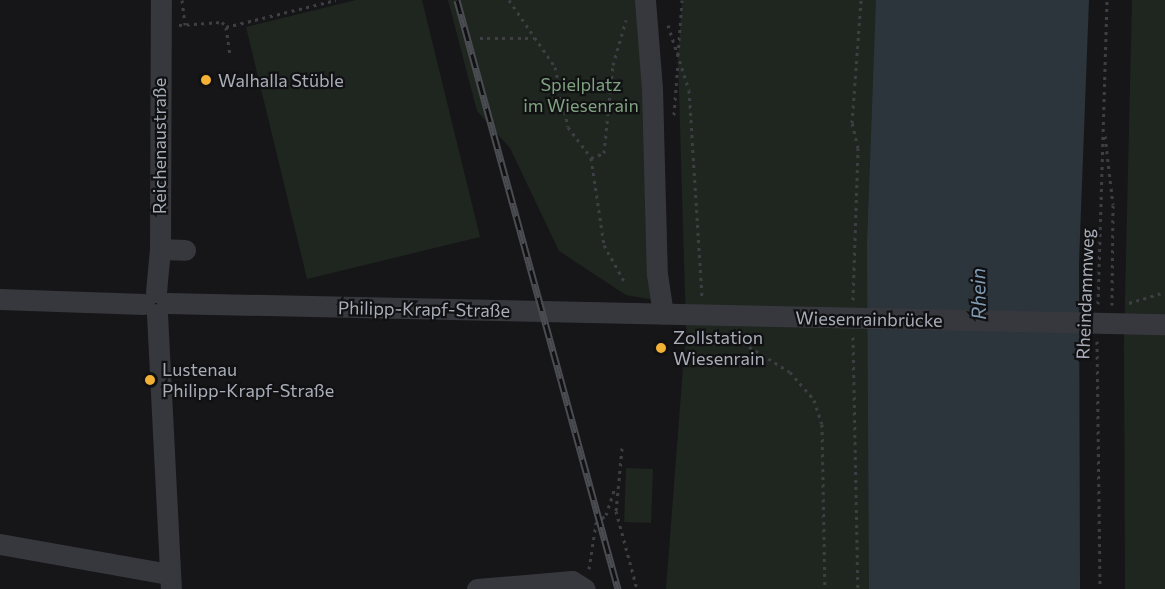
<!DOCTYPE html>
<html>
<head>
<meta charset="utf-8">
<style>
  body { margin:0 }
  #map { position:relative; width:1165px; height:589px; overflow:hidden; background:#161618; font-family:Commissioner,sans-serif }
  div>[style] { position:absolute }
  .green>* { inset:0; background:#1e261f; transform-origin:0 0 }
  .water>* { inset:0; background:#2c353c }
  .path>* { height:3px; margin-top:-1.5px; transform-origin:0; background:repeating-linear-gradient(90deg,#3d3f44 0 3px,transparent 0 7.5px) }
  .minor>* { height:21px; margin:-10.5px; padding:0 10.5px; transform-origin:10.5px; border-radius:10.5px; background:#37383d }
  .rail>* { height:7px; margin-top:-3.5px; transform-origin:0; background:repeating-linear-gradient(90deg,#111113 0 14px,#4a4c52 0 28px); box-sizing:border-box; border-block:2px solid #4a4c52 }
  .minor-bridge>* { height:21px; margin:-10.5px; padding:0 10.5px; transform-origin:10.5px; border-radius:10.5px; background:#37383d }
  .dots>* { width:16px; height:16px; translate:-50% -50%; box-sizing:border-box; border:3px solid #111113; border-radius:50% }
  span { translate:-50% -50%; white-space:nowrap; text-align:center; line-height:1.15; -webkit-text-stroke:4.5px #111113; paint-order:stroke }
  .poi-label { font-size:18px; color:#a8adb8 }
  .left { translate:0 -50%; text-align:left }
  .park-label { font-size:18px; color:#7fa381 }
  .street-label { font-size:18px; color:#a8adb8 }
  .water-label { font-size:20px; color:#7f9bb3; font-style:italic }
</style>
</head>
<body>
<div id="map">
  <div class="green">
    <div style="clip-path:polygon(356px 0,422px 0,480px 237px,307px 279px,246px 27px)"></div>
    <div style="clip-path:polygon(448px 0,638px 0,655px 300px,626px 295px,559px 251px,510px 148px,477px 111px)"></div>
    <div style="clip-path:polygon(682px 0,879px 0,872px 589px,666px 589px,686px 329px,678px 58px)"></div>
    <div style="clip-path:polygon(1132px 0,1165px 0,1165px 589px,1125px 589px,1124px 344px)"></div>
    <div style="left:626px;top:468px;width:27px;height:54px;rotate:2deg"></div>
  </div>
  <div class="water">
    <div style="clip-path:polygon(876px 0,1089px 0,1079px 262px,1080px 589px,869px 589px,867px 244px)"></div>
  </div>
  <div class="path">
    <div style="left:182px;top:0;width:25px;rotate:83deg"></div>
    <div style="left:509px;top:0;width:81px;rotate:55.5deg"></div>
    <div style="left:555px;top:67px;width:61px;rotate:77.8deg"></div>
    <div style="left:568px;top:127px;width:39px;rotate:53deg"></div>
    <div style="left:591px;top:158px;width:88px;rotate:81.5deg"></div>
    <div style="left:604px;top:245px;width:41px;rotate:60.9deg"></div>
    <div style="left:179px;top:25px;width:43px;rotate:-4deg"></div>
    <div style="left:222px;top:22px;width:6px;rotate:51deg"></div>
    <div style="left:226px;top:27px;width:113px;rotate:-13.8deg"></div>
    <div style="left:668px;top:25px;width:68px;rotate:72.1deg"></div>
    <div style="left:689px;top:90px;width:206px;rotate:86.4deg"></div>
    <div style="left:226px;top:27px;width:28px;rotate:82deg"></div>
    <div style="left:480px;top:38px;width:54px"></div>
    <div style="left:678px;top:55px;width:55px;rotate:-85.8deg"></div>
    <div style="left:674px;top:115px;width:53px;rotate:-85.7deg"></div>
    <div style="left:1105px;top:136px;width:69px;rotate:83.4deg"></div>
    <div style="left:1113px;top:205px;width:100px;rotate:90.6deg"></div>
    <div style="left:591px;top:158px;width:14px;rotate:-21deg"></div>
    <div style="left:604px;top:153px;width:88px;rotate:-84.2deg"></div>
    <div style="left:613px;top:65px;width:47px;rotate:-73.9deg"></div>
    <div style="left:853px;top:300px;width:152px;rotate:-88.1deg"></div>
    <div style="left:858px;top:148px;width:26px;rotate:-103deg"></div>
    <div style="left:852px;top:123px;width:123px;rotate:-85.8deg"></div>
    <div style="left:1129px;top:303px;width:38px;rotate:-17deg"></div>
    <div style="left:1098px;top:304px;width:304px;rotate:-88.3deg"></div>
    <div style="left:730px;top:335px;width:70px;rotate:31.7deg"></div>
    <div style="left:790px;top:372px;width:37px;rotate:49deg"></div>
    <div style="left:814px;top:400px;width:25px;rotate:72deg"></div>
    <div style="left:822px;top:424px;width:165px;rotate:89deg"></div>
    <div style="left:853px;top:337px;width:252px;rotate:88.9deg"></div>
    <div style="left:1097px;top:341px;width:248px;rotate:89.3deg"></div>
    <div style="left:622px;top:448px;width:63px;rotate:95.4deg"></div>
    <div style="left:616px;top:511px;width:81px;rotate:74.9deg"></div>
    <div style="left:589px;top:569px;width:47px;rotate:-81.3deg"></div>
    <div style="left:596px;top:523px;width:13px;rotate:-39deg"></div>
    <div style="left:606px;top:515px;width:29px;rotate:-72deg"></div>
  </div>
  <div class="minor">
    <div style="left:645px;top:0;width:89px;rotate:85.5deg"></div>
    <div style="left:652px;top:89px;width:185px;rotate:88.5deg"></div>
    <div style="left:657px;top:274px;width:40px;rotate:81.5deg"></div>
    <div style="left:160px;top:249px;width:25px;rotate:2deg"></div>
    <div style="left:156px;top:292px;width:43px;rotate:-84.7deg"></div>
    <div style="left:160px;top:249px;width:249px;rotate:-89.8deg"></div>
    <div style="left:0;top:299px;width:144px;rotate:2deg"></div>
    <div style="left:167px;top:303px;width:514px;rotate:1.23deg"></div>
    <div style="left:157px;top:314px;width:275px;rotate:87.1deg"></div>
    <div style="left:0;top:544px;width:172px;rotate:10.1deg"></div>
    <div style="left:477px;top:589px;width:95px;rotate:-4.8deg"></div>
    <div style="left:572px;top:581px;width:15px;rotate:32deg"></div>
  </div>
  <div class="rail">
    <div style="left:457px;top:0;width:611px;rotate:74.71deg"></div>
  </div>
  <div class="minor-bridge">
    <div style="left:681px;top:314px;width:484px;rotate:1.2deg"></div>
  </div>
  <div class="dots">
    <div style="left:206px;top:80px;background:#f2b134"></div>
    <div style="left:661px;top:348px;background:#f2b134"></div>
    <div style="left:150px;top:380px;background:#f2b134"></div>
  </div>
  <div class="poi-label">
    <span class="left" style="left:218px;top:80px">Walhalla Stüble</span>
    <span class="left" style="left:673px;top:348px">Zollstation<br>Wiesenrain</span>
    <span class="left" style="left:162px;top:380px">Lustenau<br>Philipp-Krapf-Straße</span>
  </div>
  <div class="park-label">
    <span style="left:581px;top:95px">Spielplatz<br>im Wiesenrain</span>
  </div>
  <div class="street-label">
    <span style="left:159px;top:146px;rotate:-90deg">Reichenaustraße</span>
    <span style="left:1085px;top:294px;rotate:-88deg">Rheindammweg</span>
    <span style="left:424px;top:309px;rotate:1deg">Philipp-Krapf-Straße</span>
    <span style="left:869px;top:319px;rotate:1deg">Wiesenrainbrücke</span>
  </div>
  <div class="water-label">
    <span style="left:978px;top:294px;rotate:-91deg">Rhein</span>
  </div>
</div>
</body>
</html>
